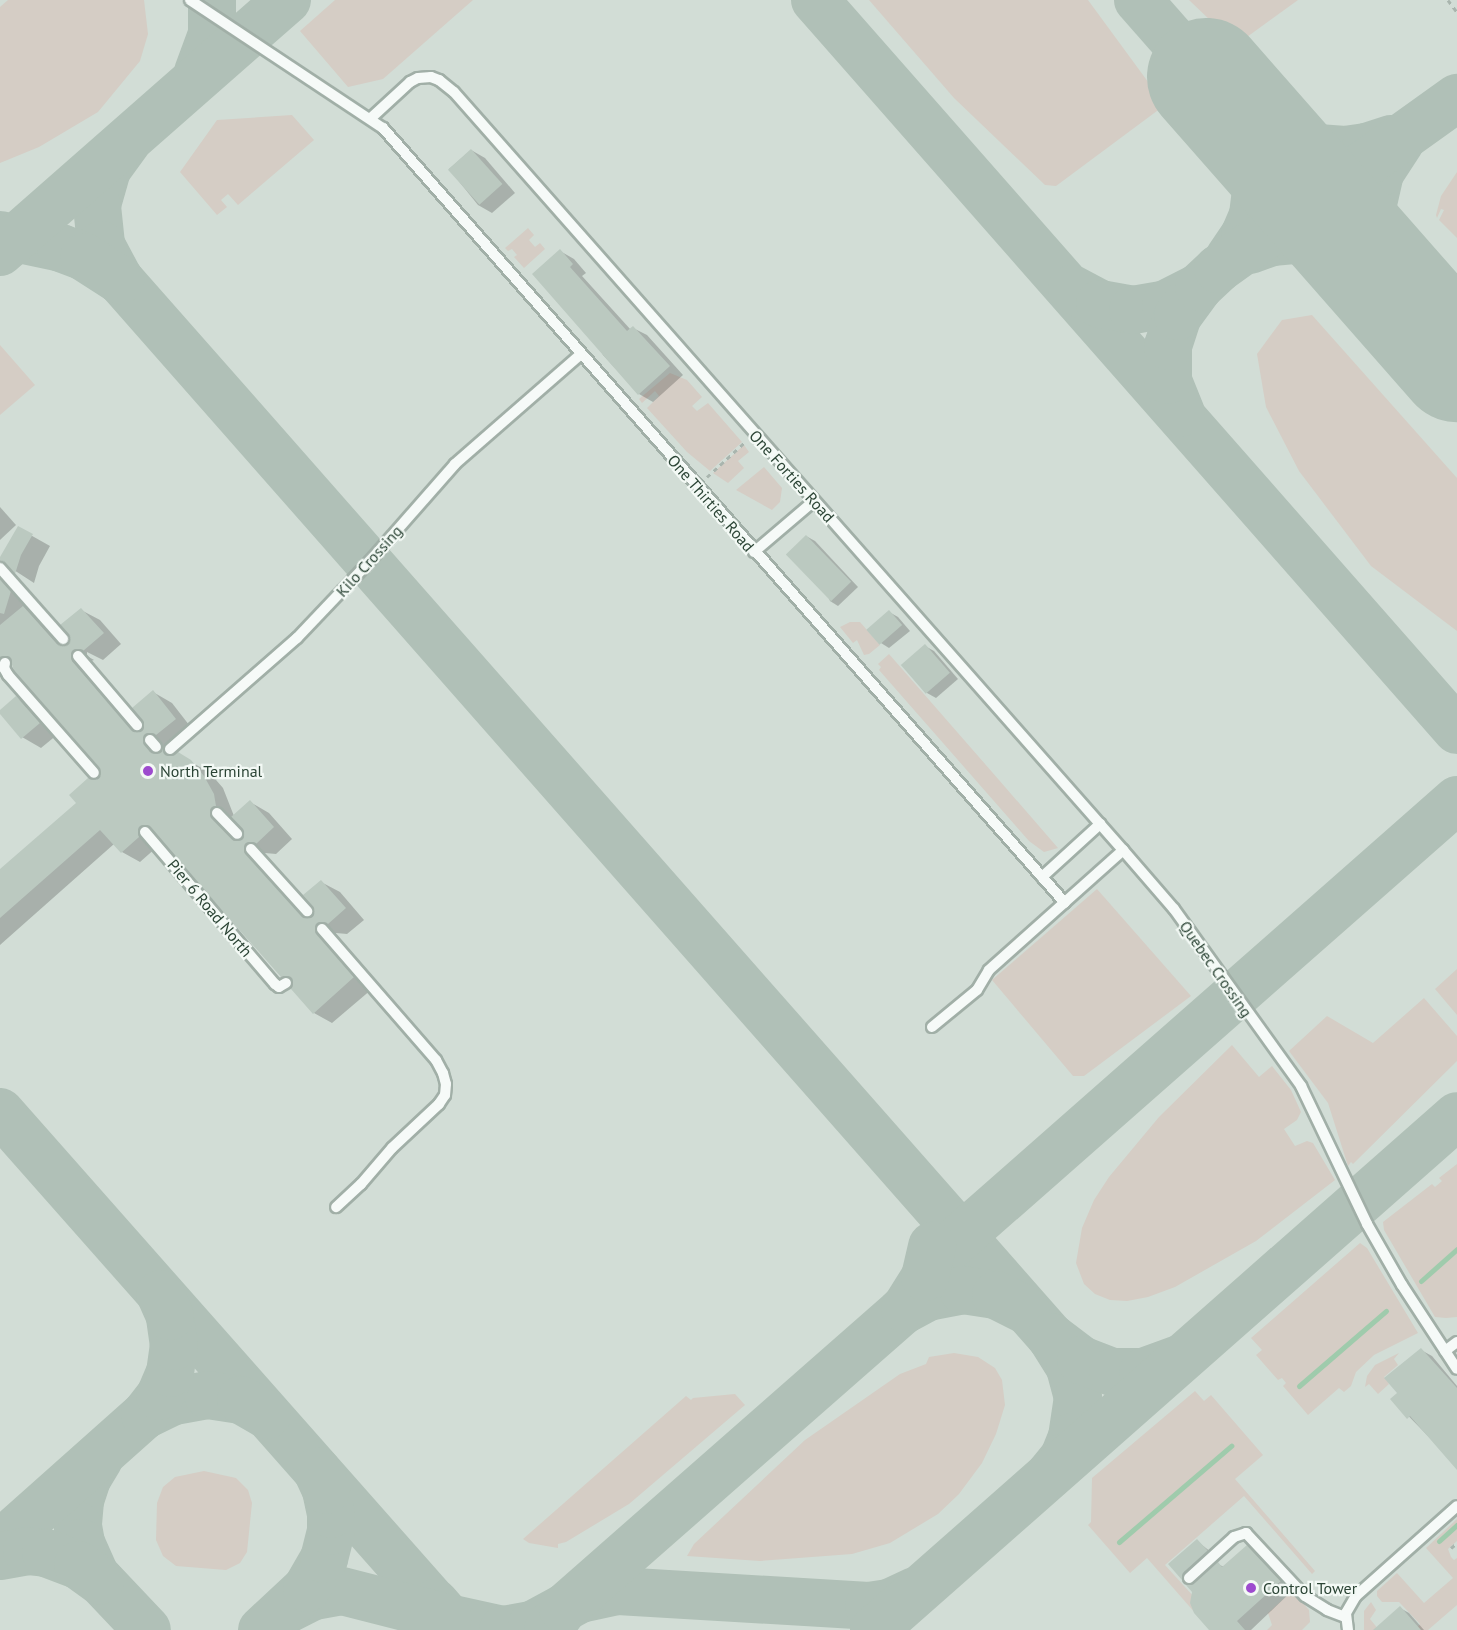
<!DOCTYPE html>
<html>
<head>
<meta charset="utf-8">
<style>
  body { margin:0 }
  #map { position:relative; width:1457px; height:1630px; overflow:hidden; background:#e4ebe7; font-family:"PT Sans",sans-serif }
  div>[style] { position:absolute }
  .built>* { inset:0; background:#d2ddd6; transform-origin:0 0 }
  .green>* { inset:0; background:#d5cdc5 }
  .shadow>* { inset:0; background:#0003 }
  .stream>* { height:5px; margin:-2.5px; padding:0 2.5px; transform-origin:2.5px; border-radius:2.5px; background:#9fcbac }
  .taxiway>* { height:48px; margin:-24px; padding:0 24px; transform-origin:24px; border-radius:24px; background:#b0c0b7 }
  .runway>* { height:118px; margin:-59px; padding:0 59px; transform-origin:59px; border-radius:59px; background:#b0c0b7 }
  .building>* { inset:0; background:#bbc9c0; transform-origin:0 0 }
  .path>* { height:3px; margin-top:-1.5px; transform-origin:0; background:repeating-linear-gradient(90deg,#a9b5ae 0 4.5px,transparent 0 9px) }
  .roads { filter:drop-shadow(2px 0 #a1afa7) drop-shadow(-2px 0 #a1afa7) drop-shadow(0 2px #a1afa7) drop-shadow(0 -2px #a1afa7) }
  .lane>* { height:10px; margin:-5px; padding:0 5px; transform-origin:5px; border-radius:5px; background:#f6faf8 }
  .dots>* { width:16px; height:16px; translate:-50% -50%; box-sizing:border-box; border:3px solid #f3f9f5; border-radius:50% }
  span { translate:-50% -50%; white-space:nowrap; text-align:center; line-height:1.15; -webkit-text-stroke:4.5px #f3f9f5; paint-order:stroke }
  .street-label { font-size:16px; color:#2b4435 }
  .poi-label { font-size:16px; color:#2b4435 }
  .left { translate:0 -50%; text-align:left }
</style>
</head>
<body>
<div id="map">
  <div class="built">
    <div style="left:0;top:0;width:1457px;height:1630px"></div>
  </div>
  <div class="green">
    <div style="clip-path:polygon(8px 0,144px 0,148px 34px,140px 61px,98px 112px,39px 147px,0 163px,0 7px)"></div>
    <div style="clip-path:polygon(335px 0,473px 0,383px 79px,348px 87px,300px 31px)"></div>
    <div style="clip-path:polygon(869px 0,1088px 0,1165px 105px,1056px 186px,1045px 185px,954px 98px)"></div>
    <div style="clip-path:polygon(1189px 0,1298px 0,1236px 45px)"></div>
    <div style="clip-path:polygon(292px 115px,314px 140px,238px 205px,228px 194px,221px 200px,227px 207px,217px 215px,180px 172px,217px 120px)"></div>
    <div style="clip-path:polygon(1457px 172px,1457px 238px,1439px 220px,1444px 210px,1441px 209px,1437px 218px,1436px 215px,1441px 196px)"></div>
    <div style="clip-path:polygon(528px 228px,534px 235px,529px 240px,535px 247px,540px 243px,545px 249px,524px 268px,514px 257px,517px 255px,512px 249px,508px 251px,505px 248px)"></div>
    <div style="clip-path:polygon(1312px 315px,1457px 478px,1457px 631px,1371px 566px,1299px 471px,1266px 407px,1257px 354px,1282px 320px)"></div>
    <div style="clip-path:polygon(0 345px,35px 385px,0 415px)"></div>
    <div style="clip-path:polygon(670px 373px,687px 380px,702px 397px,692px 406px,697px 411px,708px 403px,742px 442px,710px 471px,687px 452px,647px 408px,659px 396px,655px 391px,642px 403px,639px 399px)"></div>
    <div style="clip-path:polygon(744px 445px,749px 452px,738px 461px,744px 468px,728px 483px,713px 473px)"></div>
    <div style="clip-path:polygon(764px 467px,782px 488px,780px 502px,772px 510px,736px 490px)"></div>
    <div style="clip-path:polygon(850px 622px,860px 622px,880px 645px,869px 654px,864px 655px,857px 640px,853px 643px,840px 627px)"></div>
    <div style="clip-path:polygon(889px 654px,999px 780px,1058px 848px,1044px 852px,1029px 841px,879px 670px,881px 667px,878px 664px)"></div>
    <div style="clip-path:polygon(1097px 889px,1191px 996px,1084px 1076px,1073px 1076px,992px 980px)"></div>
    <div style="clip-path:polygon(1457px 969px,1457px 1015px,1435px 989px)"></div>
    <div style="clip-path:polygon(1424px 998px,1457px 1036px,1457px 1061px,1353px 1164px,1351px 1162px,1348px 1166px,1328px 1103px,1289px 1051px,1327px 1016px,1373px 1043px)"></div>
    <div style="clip-path:polygon(1232px 1045px,1259px 1077px,1272px 1066px,1291px 1090px,1301px 1112px,1297px 1120px,1284px 1129px,1295px 1146px,1307px 1141px,1313px 1143px,1335px 1180px,1256px 1241px,1175px 1287px,1148px 1297px,1127px 1301px,1110px 1300px,1095px 1294px,1084px 1284px,1076px 1263px,1082px 1228px,1094px 1200px,1109px 1177px,1159px 1117px)"></div>
    <div style="clip-path:polygon(1457px 1164px,1457px 1317px,1446px 1318px,1435px 1317px,1384px 1230px,1383px 1222px,1432px 1184px,1435px 1187px,1442px 1181px,1439px 1178px)"></div>
    <div style="clip-path:polygon(1360px 1243px,1367px 1248px,1418px 1333px,1374px 1355px,1356px 1372px,1351px 1386px,1344px 1392px,1339px 1388px,1308px 1415px,1283px 1386px,1286px 1383px,1282px 1378px,1278px 1380px,1256px 1355px,1262px 1350px,1251px 1338px)"></div>
    <div style="clip-path:polygon(954px 1353px,978px 1357px,995px 1368px,1002px 1380px,1005px 1405px,996px 1434px,982px 1463px,959px 1494px,938px 1514px,890px 1543px,852px 1554px,760px 1561px,687px 1556px,694px 1544px,805px 1440px,900px 1374px,926px 1364px,929px 1357px)"></div>
    <div style="clip-path:polygon(1399px 1353px,1394px 1359px,1398px 1365px,1384px 1377px,1389px 1384px,1378px 1394px,1369px 1384px,1365px 1387px,1367px 1376px,1375px 1365px)"></div>
    <div style="clip-path:polygon(1195px 1391px,1204px 1401px,1211px 1395px,1263px 1455px,1235px 1479px,1315px 1571px,1312px 1574px,1244px 1496px,1165px 1565px,1224px 1630px,1210px 1630px,1147px 1558px,1130px 1573px,1088px 1525px,1091px 1522px,1092px 1478px)"></div>
    <div style="clip-path:polygon(735px 1394px,745px 1405px,629px 1504px,566px 1542px,558px 1544px,558px 1548px,529px 1543px,523px 1539px,686px 1396px,691px 1400px,693px 1398px)"></div>
    <div style="clip-path:polygon(204px 1471px,236px 1478px,248px 1490px,252px 1503px,247px 1552px,240px 1563px,226px 1570px,176px 1566px,163px 1556px,156px 1540px,157px 1503px,163px 1487px,175px 1477px)"></div>
    <div style="clip-path:polygon(1457px 1519px,1457px 1541px,1448px 1549px,1451px 1557px,1454px 1560px,1457px 1558px,1457px 1605px,1428px 1630px,1419px 1630px,1417px 1628px,1420px 1624px,1399px 1602px,1382px 1602px,1377px 1596px,1377px 1591px,1397px 1573px,1424px 1603px,1453px 1578px,1426px 1548px)"></div>
    <div style="clip-path:polygon(1292px 1591px,1309px 1610px,1310px 1622px,1302px 1630px,1267px 1630px,1272px 1625px,1268px 1613px)"></div>
    <div style="clip-path:polygon(1371px 1602px,1376px 1610px,1370px 1619px,1379px 1630px,1364px 1630px,1364px 1611px)"></div>
  </div>
  <div class="shadow">
    <div style="clip-path:polygon(471px 150px,485px 158px,515px 193px,492px 213px,478px 205px,449px 169px)"></div>
    <div style="clip-path:polygon(560px 251px,574px 259px,586px 273px,582px 276px,631px 330px,633px 328px,647px 335px,683px 375px,653px 402px,639px 394px,603px 355px)"></div>
    <div style="clip-path:polygon(0 507px,16px 525px,0 540px)"></div>
    <div style="clip-path:polygon(18px 528px,50px 546px,39px 566px,34px 583px,0 561px)"></div>
    <div style="clip-path:polygon(806px 536px,815px 541px,858px 587px,838px 606px,830px 601px)"></div>
    <div style="clip-path:polygon(evenodd,0 575px,29px 603px,27px 609px,42px 618px,67px 646px,81px 610px,100px 620px,121px 644px,103px 660px,87px 652px,87px 656px,94px 660px,91px 661px,90px 673px,142px 732px,153px 692px,172px 703px,193px 730px,175px 745px,165px 744px,161px 751px,172px 757px,178px 754px,210px 773px,223px 788px,234px 816px,250px 802px,269px 813px,292px 839px,276px 854px,265px 853px,262px 863px,311px 918px,315px 914px,321px 882px,340px 892px,364px 920px,347px 934px,336px 933px,333px 941px,372px 989px,332px 1023px,314px 1013px,293px 983px,282px 976px,158px 837px,157px 847px,140px 862px,122px 852px,114px 844px,0 945px,0 871px,78px 803px,102px 777px,101px 767px,14px 664px,0 655px,0 575px,233px 817px,246px 833px,242px 842px,228px 827px,233px 817px)"></div>
    <div style="clip-path:polygon(889px 612px,898px 617px,910px 631px,889px 648px,881px 643px)"></div>
    <div style="clip-path:polygon(925px 646px,934px 651px,958px 679px,936px 698px,927px 693px)"></div>
    <div style="clip-path:polygon(16px 698px,35px 708px,58px 734px,41px 748px,22px 737px)"></div>
    <div style="clip-path:polygon(1421px 1350px,1432px 1356px,1457px 1386px,1457px 1466px,1392px 1399px,1399px 1393px)"></div>
    <div style="clip-path:polygon(1197px 1541px,1216px 1556px,1193px 1577px,1191px 1584px,1170px 1565px)"></div>
    <div style="clip-path:polygon(1247px 1547px,1260px 1555px,1293px 1590px,1251px 1630px,1212px 1630px,1195px 1585px,1218px 1564px,1224px 1567px)"></div>
    <div style="clip-path:polygon(1400px 1608px,1409px 1613px,1424px 1630px,1385px 1630px)"></div>
  </div>
  <div class="stream">
    <div style="left:1421px;top:1281px;width:48px;rotate:-41.6deg"></div>
    <div style="left:1299px;top:1386px;width:115px;rotate:-40.8deg"></div>
    <div style="left:1439px;top:1541px;width:24px;rotate:-42deg"></div>
    <div style="left:1119px;top:1542px;width:148px;rotate:-40.6deg"></div>
  </div>
  <div class="taxiway">
    <div style="left:815px;top:0;width:972px;rotate:48.67deg"></div>
    <div style="left:1138px;top:0;width:103px;rotate:48.6deg"></div>
    <div style="left:198px;top:72px;width:40px;rotate:-69.8deg"></div>
    <div style="left:212px;top:34px;width:34px;rotate:-90deg"></div>
    <div style="left:1227px;top:101px;width:51px;rotate:37.8deg"></div>
    <div style="left:1267px;top:132px;width:40px;rotate:22deg"></div>
    <div style="left:1304px;top:147px;width:41px;rotate:4.2deg"></div>
    <div style="left:1345px;top:150px;width:21px;rotate:-8deg"></div>
    <div style="left:1366px;top:147px;width:26px;rotate:-18deg"></div>
    <div style="left:127px;top:142px;width:34px;rotate:126deg"></div>
    <div style="left:107px;top:170px;width:37px;rotate:106deg"></div>
    <div style="left:97px;top:206px;width:39px;rotate:84deg"></div>
    <div style="left:101px;top:245px;width:40px;rotate:62deg"></div>
    <div style="left:120px;top:280px;width:1409px;rotate:48.63deg"></div>
    <div style="left:1051px;top:1337px;width:36px;rotate:58deg"></div>
    <div style="left:1070px;top:1368px;width:30px;rotate:75deg"></div>
    <div style="left:1078px;top:1397px;width:40px;rotate:98.5deg"></div>
    <div style="left:1072px;top:1437px;width:22px;rotate:112deg"></div>
    <div style="left:1064px;top:1457px;width:22px;rotate:129deg"></div>
    <div style="left:0;top:235px;width:62px;rotate:12deg"></div>
    <div style="left:61px;top:248px;width:25px;rotate:21deg"></div>
    <div style="left:84px;top:257px;width:43px;rotate:32.6deg"></div>
    <div style="left:1250px;top:250px;width:23px;rotate:-20deg"></div>
    <div style="left:1272px;top:242px;width:22px;rotate:-5deg"></div>
    <div style="left:1294px;top:240px;width:40px;rotate:8.5deg"></div>
    <div style="left:1334px;top:246px;width:40px;rotate:28deg"></div>
    <div style="left:1369px;top:265px;width:45px;rotate:47.7deg"></div>
    <div style="left:0;top:252px;width:382px;rotate:-41.3deg"></div>
    <div style="left:1229px;top:258px;width:29px;rotate:-56deg"></div>
    <div style="left:1245px;top:234px;width:21px;rotate:-67deg"></div>
    <div style="left:1253px;top:215px;width:38px;rotate:-83deg"></div>
    <div style="left:1258px;top:177px;width:36px;rotate:-100deg"></div>
    <div style="left:1252px;top:142px;width:44px;rotate:-121.9deg"></div>
    <div style="left:1391px;top:286px;width:38px;rotate:-115deg"></div>
    <div style="left:1375px;top:252px;width:35px;rotate:-98deg"></div>
    <div style="left:1370px;top:217px;width:45px;rotate:-77.2deg"></div>
    <div style="left:1380px;top:173px;width:37px;rotate:-57deg"></div>
    <div style="left:1072px;top:289px;width:32px;rotate:28deg"></div>
    <div style="left:1100px;top:304px;width:34px;rotate:10deg"></div>
    <div style="left:1133px;top:310px;width:34px;rotate:-10deg"></div>
    <div style="left:1166px;top:304px;width:37px;rotate:-27deg"></div>
    <div style="left:1181px;top:413px;width:35px;rotate:-112deg"></div>
    <div style="left:1168px;top:380px;width:34px;rotate:-90deg"></div>
    <div style="left:1168px;top:346px;width:32px;rotate:-72deg"></div>
    <div style="left:1178px;top:316px;width:36px;rotate:-54deg"></div>
    <div style="left:1199px;top:287px;width:26px;rotate:-43deg"></div>
    <div style="left:1218px;top:269px;width:294px;rotate:-35.6deg"></div>
    <div style="left:0;top:1112px;width:691px;rotate:48.52deg"></div>
    <div style="left:925px;top:1277px;width:37px;rotate:-52deg"></div>
    <div style="left:948px;top:1248px;width:678px;rotate:-41.35deg"></div>
    <div style="left:902px;top:1311px;width:30px;rotate:-28deg"></div>
    <div style="left:928px;top:1297px;width:36px;rotate:-11deg"></div>
    <div style="left:963px;top:1290px;width:33px;rotate:9deg"></div>
    <div style="left:996px;top:1295px;width:33px;rotate:27deg"></div>
    <div style="left:1051px;top:1337px;width:38px;rotate:37deg"></div>
    <div style="left:1081px;top:1360px;width:34px;rotate:21deg"></div>
    <div style="left:1113px;top:1372px;width:30px"></div>
    <div style="left:1143px;top:1372px;width:38px;rotate:-20deg"></div>
    <div style="left:145px;top:1415px;width:32px;rotate:-26deg"></div>
    <div style="left:174px;top:1401px;width:35px;rotate:-10deg"></div>
    <div style="left:208px;top:1395px;width:33px;rotate:9deg"></div>
    <div style="left:241px;top:1400px;width:30px;rotate:30deg"></div>
    <div style="left:99px;top:1459px;width:23px;rotate:121deg"></div>
    <div style="left:87px;top:1479px;width:23px;rotate:108deg"></div>
    <div style="left:80px;top:1501px;width:25px;rotate:95deg"></div>
    <div style="left:78px;top:1526px;width:17px;rotate:80deg"></div>
    <div style="left:81px;top:1543px;width:36px;rotate:66deg"></div>
    <div style="left:96px;top:1576px;width:74px;rotate:46.6deg"></div>
    <div style="left:0;top:1544px;width:194px;rotate:-41.7deg"></div>
    <div style="left:145px;top:1415px;width:24px;rotate:-52deg"></div>
    <div style="left:160px;top:1396px;width:25px;rotate:-67deg"></div>
    <div style="left:170px;top:1373px;width:27px;rotate:-82deg"></div>
    <div style="left:174px;top:1346px;width:30px;rotate:-98deg"></div>
    <div style="left:170px;top:1316px;width:24px;rotate:-114deg"></div>
    <div style="left:0;top:1556px;width:27px;rotate:-10deg"></div>
    <div style="left:27px;top:1551px;width:19px;rotate:6deg"></div>
    <div style="left:46px;top:1553px;width:34px;rotate:21deg"></div>
    <div style="left:78px;top:1565px;width:27px;rotate:36deg"></div>
    <div style="left:435px;top:1603px;width:20px;rotate:49deg"></div>
    <div style="left:448px;top:1618px;width:56px;rotate:12.3deg"></div>
    <div style="left:503px;top:1630px;width:29px;rotate:-10deg"></div>
    <div style="left:532px;top:1625px;width:55px;rotate:-28.4deg"></div>
    <div style="left:580px;top:1599px;width:39px;rotate:-12deg"></div>
    <div style="left:618px;top:1591px;width:251px;rotate:3.4deg"></div>
    <div style="left:869px;top:1606px;width:20px;rotate:-9deg"></div>
    <div style="left:889px;top:1603px;width:29px;rotate:-25deg"></div>
    <div style="left:284px;top:1611px;width:34px;rotate:-27deg"></div>
    <div style="left:314px;top:1596px;width:28px;rotate:-10deg"></div>
    <div style="left:342px;top:1591px;width:109px;rotate:14.3deg"></div>
    <div style="left:262px;top:1630px;width:62px;rotate:-43deg"></div>
    <div style="left:307px;top:1588px;width:34px;rotate:-60deg"></div>
    <div style="left:324px;top:1559px;width:29px;rotate:-76deg"></div>
    <div style="left:331px;top:1531px;width:17px;rotate:-90deg"></div>
    <div style="left:331px;top:1514px;width:25px;rotate:-102deg"></div>
    <div style="left:326px;top:1490px;width:21px;rotate:-115deg"></div>
    <div style="left:548px;top:1630px;width:26px;rotate:-54deg"></div>
    <div style="left:563px;top:1609px;width:455px;rotate:-41.3deg"></div>
    <div style="left:905px;top:1309px;width:38px;rotate:-58deg"></div>
    <div style="left:925px;top:1277px;width:32px;rotate:-77deg"></div>
    <div style="left:874px;top:1630px;width:777px;rotate:-41.4deg"></div>
  </div>
  <div class="runway">
    <div style="left:1206px;top:77px;width:381px;rotate:48.7deg"></div>
  </div>
  <div class="building">
    <div style="left:471px;top:149px;width:47px;height:31px;rotate:48deg"></div>
    <div style="clip-path:polygon(560px 249px,573px 264px,570px 267px,627px 331px,633px 326px,670px 366px,638px 395px,532px 274px)"></div>
    <div style="clip-path:polygon(18px 526px,33px 534px,21px 555px,15px 574px,0 561px,0 557px)"></div>
    <div style="left:806px;top:535px;width:65px;height:28px;rotate:46deg"></div>
    <div style="clip-path:polygon(0 579px,11px 591px,4px 614px,0 613px)"></div>
    <div style="clip-path:polygon(23px 606px,57px 644px,64px 646px,68px 644px,70px 638px,60px 625px,81px 608px,104px 633px,83px 651px,77px 649px,73px 651px,72px 661px,134px 732px,141px 731px,144px 724px,132px 708px,153px 690px,176px 719px,156px 735px,149px 733px,145px 735px,143px 742px,150px 752px,157px 754px,163px 750px,171px 756px,178px 752px,191px 760px,204px 776px,214px 794px,216px 806px,211px 808px,210px 815px,234px 841px,242px 840px,244px 833px,231px 817px,250px 800px,274px 827px,256px 844px,246px 843px,244px 851px,302px 916px,309px 918px,314px 914px,313px 906px,303px 895px,321px 880px,346px 908px,328px 924px,318px 923px,315px 930px,354px 977px,313px 1014px,291px 989px,292px 979px,287px 976px,281px 977px,147px 825px,140px 827px,139px 837px,121px 853px,100px 830px,0 918px,0 869px,76px 803px,69px 795px,88px 778px,96px 780px,101px 775px,100px 768px,14px 671px,10px 658px,0 658px,0 625px)"></div>
    <div style="left:889px;top:610px;width:20px;height:30px;rotate:49deg"></div>
    <div style="left:925px;top:644px;width:38px;height:32px;rotate:49deg"></div>
    <div style="clip-path:polygon(16px 696px,40px 723px,21px 739px,0 714px,0 710px)"></div>
    <div style="clip-path:polygon(1421px 1348px,1457px 1388px,1457px 1470px,1410px 1416px,1407px 1419px,1390px 1399px,1397px 1393px,1384px 1378px)"></div>
    <div style="clip-path:polygon(1197px 1539px,1208px 1551px,1184px 1572px,1182px 1580px,1168px 1564px)"></div>
    <div style="clip-path:polygon(1247px 1545px,1281px 1581px,1237px 1621px,1245px 1630px,1209px 1630px,1194px 1613px,1190px 1603px,1192px 1592px,1186px 1585px,1194px 1584px,1218px 1562px,1222px 1567px)"></div>
    <div style="clip-path:polygon(1400px 1606px,1421px 1630px,1373px 1630px)"></div>
  </div>
  <div class="path">
    <div style="left:1448px;top:0;width:15px;rotate:53deg"></div>
    <div style="left:707px;top:477px;width:53px;rotate:-42.7deg"></div>
    <div style="left:1451px;top:1548px;width:8px;rotate:-40deg"></div>
  </div>
  <div class="roads">
    <div class="lane">
      <div style="left:190px;top:0;width:232px;rotate:33.6deg"></div>
      <div style="left:383px;top:128px;width:1032px;rotate:48.65deg"></div>
      <div style="left:371px;top:118px;width:53px;rotate:-42.7deg"></div>
      <div style="left:410px;top:82px;width:9px;rotate:-27deg"></div>
      <div style="left:418px;top:78px;width:13px;rotate:-4deg"></div>
      <div style="left:431px;top:77px;width:9px;rotate:21deg"></div>
      <div style="left:439px;top:80px;width:19px;rotate:39deg"></div>
      <div style="left:454px;top:92px;width:1011px;rotate:48.57deg"></div>
      <div style="left:1123px;top:850px;width:78px;rotate:49.2deg"></div>
      <div style="left:1174px;top:909px;width:218px;rotate:54.3deg"></div>
      <div style="left:1301px;top:1086px;width:153px;rotate:64.4deg"></div>
      <div style="left:1367px;top:1224px;width:70px;rotate:60.2deg"></div>
      <div style="left:1402px;top:1285px;width:100px;rotate:56.8deg"></div>
      <div style="left:754px;top:552px;width:79px;rotate:-40.4deg"></div>
      <div style="left:0;top:568px;width:95px;rotate:48.4deg"></div>
      <div style="left:78px;top:656px;width:91px;rotate:49.5deg"></div>
      <div style="left:5px;top:663px;width:5px;rotate:101deg"></div>
      <div style="left:4px;top:668px;width:8px;rotate:60deg"></div>
      <div style="left:8px;top:675px;width:130px;rotate:48.7deg"></div>
      <div style="left:150px;top:740px;width:9px;rotate:49deg"></div>
      <div style="left:170px;top:749px;width:169px;rotate:-41.2deg"></div>
      <div style="left:297px;top:638px;width:105px;rotate:-46.5deg"></div>
      <div style="left:369px;top:562px;width:130px;rotate:-48.7deg"></div>
      <div style="left:455px;top:464px;width:166px;rotate:-41.1deg"></div>
      <div style="left:217px;top:813px;width:29px;rotate:46deg"></div>
      <div style="left:145px;top:832px;width:200px;rotate:49.5deg"></div>
      <div style="left:275px;top:984px;width:5px;rotate:37deg"></div>
      <div style="left:279px;top:987px;width:8px;rotate:-30deg"></div>
      <div style="left:251px;top:849px;width:84px;rotate:47.9deg"></div>
      <div style="left:1042px;top:877px;width:79px;rotate:-42.4deg"></div>
      <div style="left:322px;top:929px;width:174px;rotate:49deg"></div>
      <div style="left:436px;top:1060px;width:15px;rotate:62deg"></div>
      <div style="left:443px;top:1073px;width:11px;rotate:75deg"></div>
      <div style="left:446px;top:1084px;width:11px;rotate:95deg"></div>
      <div style="left:445px;top:1095px;width:11px;rotate:124deg"></div>
      <div style="left:439px;top:1104px;width:64px;rotate:136.9deg"></div>
      <div style="left:392px;top:1148px;width:48px;rotate:130.7deg"></div>
      <div style="left:361px;top:1184px;width:34px;rotate:137deg"></div>
      <div style="left:932px;top:1027px;width:58px;rotate:-39.4deg"></div>
      <div style="left:977px;top:990px;width:23px;rotate:-59deg"></div>
      <div style="left:989px;top:970px;width:180px;rotate:-41.8deg"></div>
      <div style="left:1445px;top:1351px;width:15px;rotate:-37deg"></div>
      <div style="left:1189px;top:1578px;width:61px;rotate:-42.3deg"></div>
      <div style="left:1234px;top:1537px;width:13px;rotate:-18deg"></div>
      <div style="left:1246px;top:1533px;width:86px;rotate:46.9deg"></div>
      <div style="left:1305px;top:1596px;width:26px;rotate:32deg"></div>
      <div style="left:1327px;top:1610px;width:19px;rotate:21deg"></div>
      <div style="left:1348px;top:1630px;width:17px;rotate:-97deg"></div>
      <div style="left:1346px;top:1613px;width:20px;rotate:-60deg"></div>
      <div style="left:1356px;top:1596px;width:135px;rotate:-41.7deg"></div>
    </div>
  </div>
  <div class="dots">
    <div style="left:148px;top:771px;background:#9d4bce"></div>
    <div style="left:1251px;top:1588px;background:#9d4bce"></div>
  </div>
  <div class="street-label">
    <span style="left:792px;top:476px;rotate:48deg">One Forties Road</span>
    <span style="left:711px;top:503px;rotate:49deg">One Thirties Road</span>
    <span style="left:369px;top:561px;rotate:-48deg">Kilo Crossing</span>
    <span style="left:210px;top:908px;rotate:50deg">Pier 6 Road North</span>
    <span style="left:1216px;top:969px;rotate:55deg">Quebec Crossing</span>
  </div>
  <div class="poi-label">
    <span class="left" style="left:160px;top:771px">North Terminal</span>
    <span class="left" style="left:1263px;top:1588px">Control Tower</span>
  </div>
</div>
</body>
</html>
